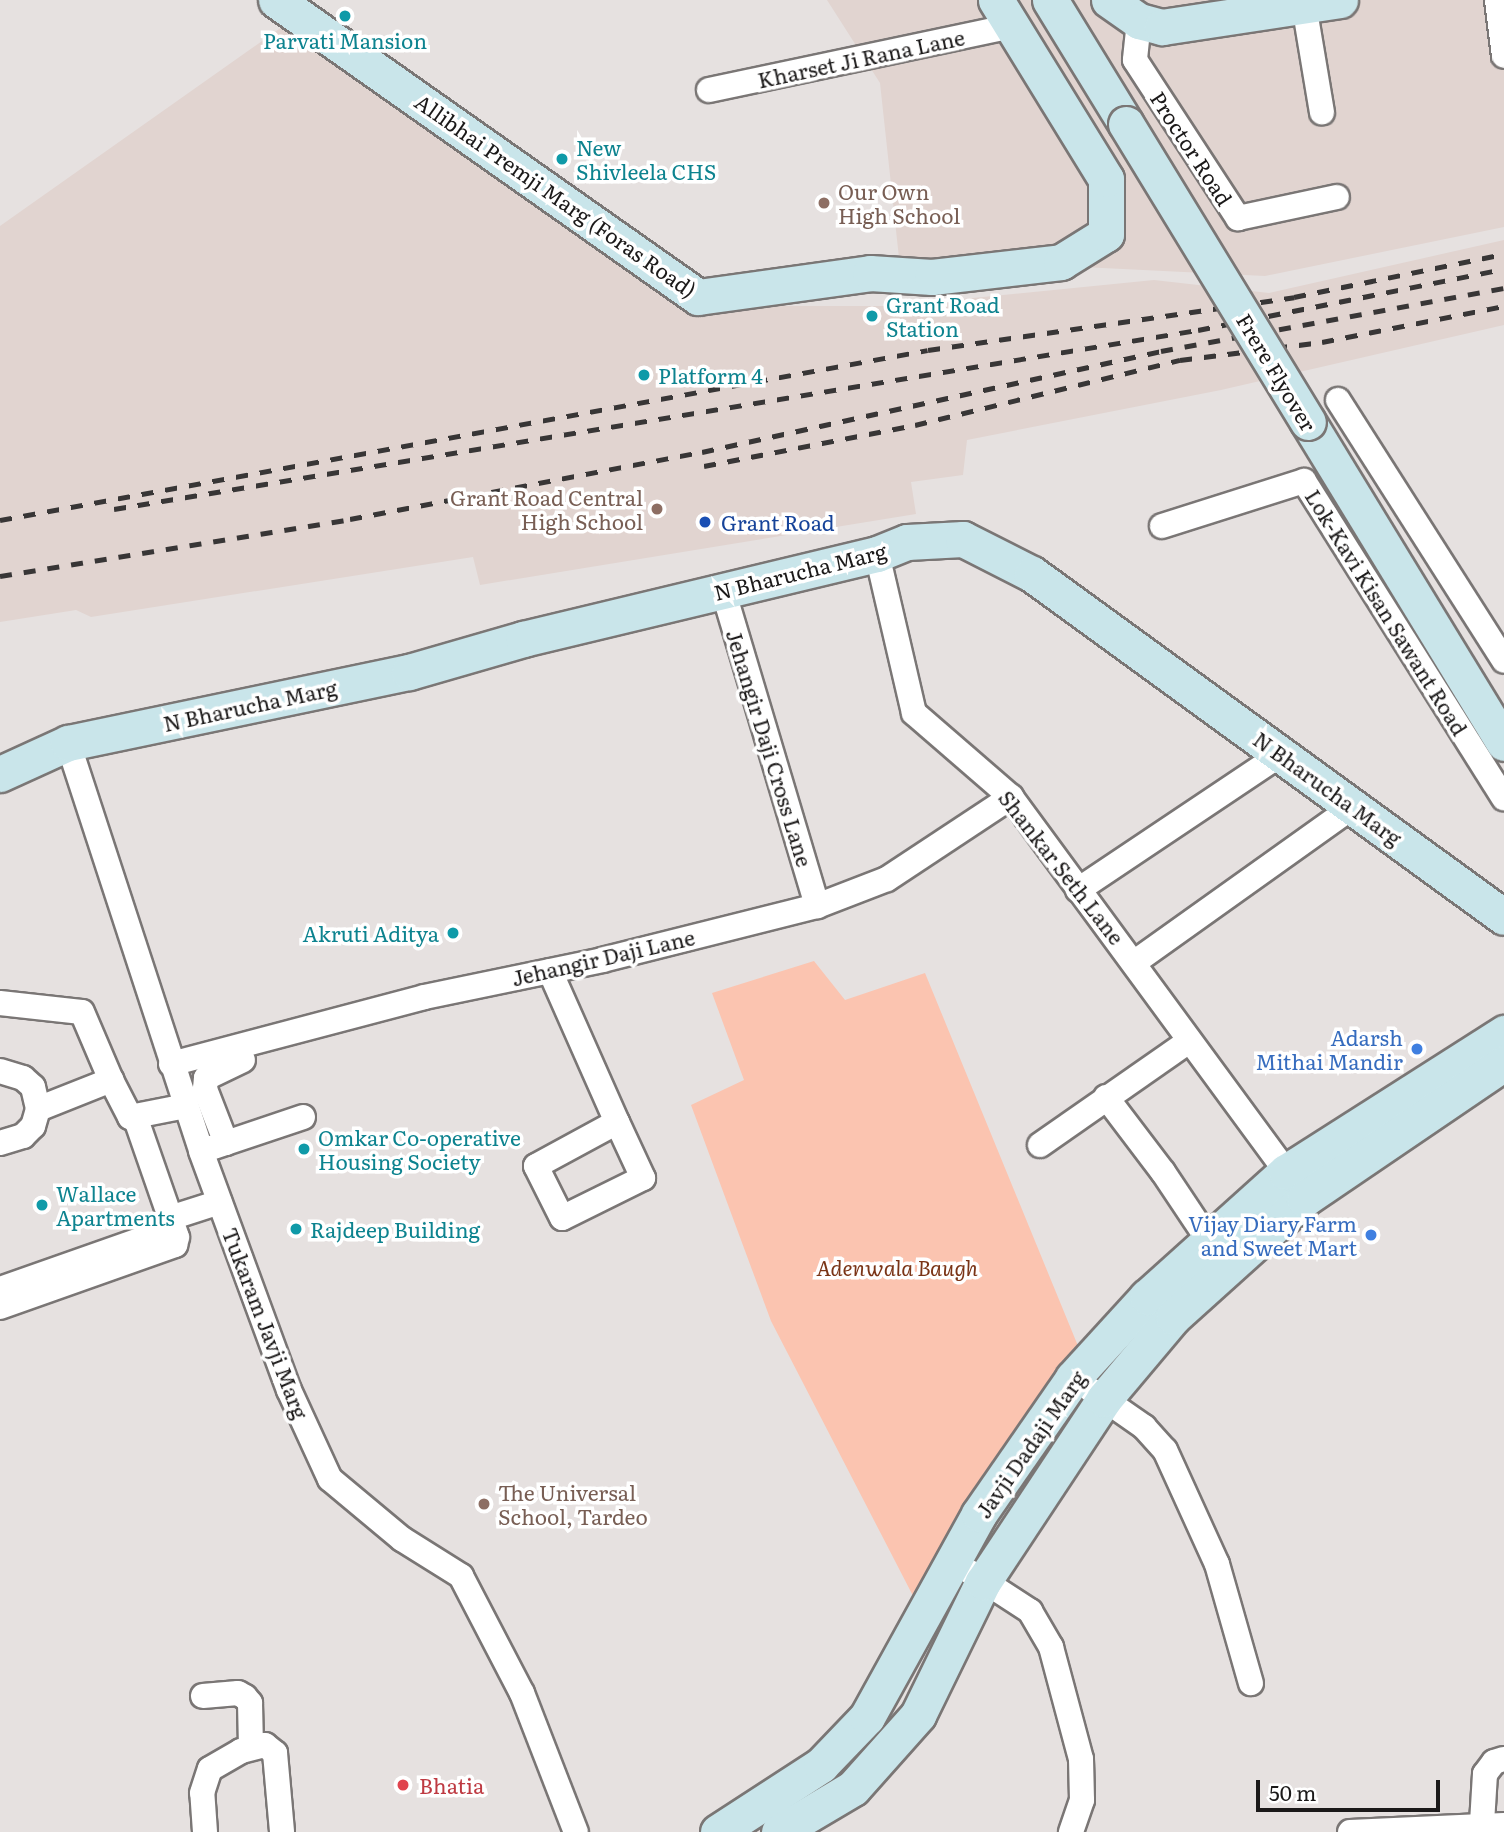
<!DOCTYPE html>
<html>
<head>
<meta charset="utf-8">
<style>
  body { margin:0 }
  #map { position:relative; width:1504px; height:1832px; overflow:hidden; background:#e6e1e0; font-family:Literata,serif }
  div>[style] { position:absolute }
  .built>* { inset:0; background:#e1d4d0 }
  .green>* { inset:0; background:#fbc4b0 }
  .roads { filter:drop-shadow(2px 0 #7a7675) drop-shadow(-2px 0 #7a7675) drop-shadow(0 2px #7a7675) drop-shadow(0 -2px #7a7675) }
  .street>* { height:24px; margin:-12px; padding:0 12px; transform-origin:12px; border-radius:12px; background:#fff }
  .secondary>* { height:35px; margin:-17.5px; padding:0 17.5px; transform-origin:17.5px; border-radius:17.5px; background:#c9e5ea }
  .rail>* { height:5px; margin-top:-2.5px; transform-origin:0; background:repeating-linear-gradient(90deg,#383636 0 12px,transparent 0 24px) }
  .bridges { filter:drop-shadow(2px 0 #7a7675) drop-shadow(-2px 0 #7a7675) drop-shadow(0 2px #7a7675) drop-shadow(0 -2px #7a7675) }
  .secondary-bridge>* { height:35px; margin:-17.5px; padding:0 17.5px; transform-origin:17.5px; border-radius:17.5px; background:#c9e5ea }
  .dots>* { width:19px; height:19px; translate:-50% -50%; box-sizing:border-box; border:4px solid #fff; border-radius:50% }
  span { translate:-50% -50%; white-space:nowrap; text-align:center; line-height:1.15; -webkit-text-stroke:7px #fff; paint-order:stroke }
  .culture-label { font-size:21px; color:#0d838f }
  .left { translate:0 -50%; text-align:left }
  .right { translate:-100% -50%; text-align:right }
  .street-label { font-size:21px; color:#1b1919 }
  .education-label { font-size:21px; color:#785e54 }
  .transit-label { font-size:21px; color:#164399 }
  .shop-label { font-size:21px; color:#366cbe }
  .park-label { font-size:21px; color:#7a3416; font-style:italic }
  .health-label { font-size:21px; color:#be3a42 }
  .scale { position:absolute; left:1256px; top:1780px; width:184px; height:32px; box-sizing:border-box; border:4px solid #1b1919; border-top:0; padding-left:9px; font-size:21px; line-height:24px; white-space:nowrap; color:#1b1919; -webkit-text-stroke:5px #fff; paint-order:stroke }
</style>
</head>
<body>
<div id="map">
  <div class="built">
    <div style="clip-path:polygon(827px 0,1504px 0,1504px 227px,1265px 276px,899px 258px,880px 83px)"></div>
    <div style="clip-path:polygon(296px 17px,696px 306px,893px 306px,1154px 280px,1269px 293px,1504px 240px,1504px 325px,1221px 390px,967px 440px,963px 475px,911px 482px,916px 514px,480px 585px,473px 557px,91px 617px,76px 610px,0 622px,0 226px)"></div>
  </div>
  <div class="green">
    <div style="clip-path:polygon(814px 961px,845px 1000px,925px 973px,1085px 1363px,926px 1621px,771px 1321px,691px 1105px,744px 1080px,712px 993px)"></div>
  </div>
  <div class="roads">
    <div class="street">
      <div style="left:1497px;top:0;width:56px;rotate:82.9deg"></div>
      <div style="left:1304px;top:5px;width:109px;rotate:80.5deg"></div>
      <div style="left:1139px;top:21px;width:39px;rotate:96deg"></div>
      <div style="left:1135px;top:60px;width:189px;rotate:56.9deg"></div>
      <div style="left:1238px;top:218px;width:101px;rotate:-12deg"></div>
      <div style="left:709px;top:90px;width:310px;rotate:-11.9deg"></div>
      <div style="left:1338px;top:400px;width:309px;rotate:57.5deg"></div>
      <div style="left:1162px;top:526px;width:149px;rotate:-17.6deg"></div>
      <div style="left:1304px;top:481px;width:375px;rotate:57.8deg"></div>
      <div style="left:877px;top:554px;width:163px;rotate:76.9deg"></div>
      <div style="left:914px;top:713px;width:128px;rotate:40.9deg"></div>
      <div style="left:1011px;top:797px;width:465px;rotate:53.7deg"></div>
      <div style="left:723px;top:590px;width:330px;rotate:73.4deg"></div>
      <div style="left:68px;top:743px;width:429px;rotate:71.9deg"></div>
      <div style="left:201px;top:1151px;width:255px;rotate:69.8deg"></div>
      <div style="left:289px;top:1390px;width:98px;rotate:65.3deg"></div>
      <div style="left:330px;top:1479px;width:94px;rotate:39.8deg"></div>
      <div style="left:402px;top:1539px;width:70px;rotate:32.1deg"></div>
      <div style="left:461px;top:1576px;width:132px;rotate:62.5deg"></div>
      <div style="left:522px;top:1693px;width:149px;rotate:68.8deg"></div>
      <div style="left:1078px;top:890px;width:244px;rotate:-33.8deg"></div>
      <div style="left:1135px;top:962px;width:267px;rotate:-35.5deg"></div>
      <div style="left:550px;top:971px;width:165px;rotate:66.1deg"></div>
      <div style="left:0;top:1003px;width:82px;rotate:6.3deg"></div>
      <div style="left:82px;top:1012px;width:74px;rotate:66.9deg"></div>
      <div style="left:171px;top:1064px;width:262px;rotate:-14.8deg"></div>
      <div style="left:424px;top:997px;width:182px;rotate:-11.7deg"></div>
      <div style="left:602px;top:960px;width:222px;rotate:-14.1deg"></div>
      <div style="left:817px;top:906px;width:75px;rotate:-21.1deg"></div>
      <div style="left:887px;top:879px;width:149px;rotate:-33.5deg"></div>
      <div style="left:0;top:1071px;width:24px;rotate:17deg"></div>
      <div style="left:23px;top:1078px;width:13px;rotate:42deg"></div>
      <div style="left:33px;top:1087px;width:23px;rotate:77deg"></div>
      <div style="left:38px;top:1109px;width:18px;rotate:106deg"></div>
      <div style="left:33px;top:1126px;width:14px;rotate:135deg"></div>
      <div style="left:23px;top:1136px;width:24px;rotate:163deg"></div>
      <div style="left:1106px;top:1097px;width:94px;rotate:52.8deg"></div>
      <div style="left:1163px;top:1172px;width:97px;rotate:56.3deg"></div>
      <div style="left:38px;top:1109px;width:79px;rotate:-21.7deg"></div>
      <div style="left:111px;top:1080px;width:42px;rotate:62.8deg"></div>
      <div style="left:130px;top:1117px;width:57px;rotate:-11.1deg"></div>
      <div style="left:617px;top:1122px;width:62px;rotate:65.1deg"></div>
      <div style="left:643px;top:1178px;width:90px;rotate:153.7deg"></div>
      <div style="left:562px;top:1218px;width:58px;rotate:-116.6deg"></div>
      <div style="left:536px;top:1166px;width:92px;rotate:-28.5deg"></div>
      <div style="left:226px;top:1143px;width:58px;rotate:-111.3deg"></div>
      <div style="left:205px;top:1089px;width:11px;rotate:-85deg"></div>
      <div style="left:206px;top:1078px;width:41px;rotate:-25.9deg"></div>
      <div style="left:1040px;top:1145px;width:182px;rotate:-34.9deg"></div>
      <div style="left:211px;top:1148px;width:97px;rotate:-18.6deg"></div>
      <div style="left:170px;top:1218px;width:52px;rotate:-17.7deg"></div>
      <div style="left:0;top:1289px;width:183px;rotate:-19.4deg"></div>
      <div style="left:0;top:1307px;width:186px;rotate:-19.5deg"></div>
      <div style="left:175px;top:1245px;width:8px;rotate:-76deg"></div>
      <div style="left:177px;top:1237px;width:125px;rotate:-109.2deg"></div>
      <div style="left:1091px;top:1390px;width:65px;rotate:34.9deg"></div>
      <div style="left:1144px;top:1427px;width:31px;rotate:48deg"></div>
      <div style="left:1165px;top:1450px;width:125px;rotate:65.5deg"></div>
      <div style="left:1217px;top:1564px;width:124px;rotate:74.1deg"></div>
      <div style="left:970px;top:1572px;width:72px;rotate:33deg"></div>
      <div style="left:1030px;top:1611px;width:42px;rotate:59.7deg"></div>
      <div style="left:1051px;top:1647px;width:116px;rotate:75deg"></div>
      <div style="left:1081px;top:1759px;width:41px;rotate:88.6deg"></div>
      <div style="left:1082px;top:1800px;width:34px;rotate:109deg"></div>
      <div style="left:203px;top:1696px;width:35px;rotate:-5deg"></div>
      <div style="left:238px;top:1693px;width:8px;rotate:30deg"></div>
      <div style="left:245px;top:1697px;width:8px;rotate:50deg"></div>
      <div style="left:250px;top:1703px;width:44px;rotate:88.7deg"></div>
      <div style="left:1482px;top:1823px;width:49px;rotate:-86.5deg"></div>
      <div style="left:1485px;top:1774px;width:15px;rotate:-53deg"></div>
      <div style="left:1494px;top:1762px;width:10px;rotate:-17deg"></div>
      <div style="left:205px;top:1832px;width:39px;rotate:-94deg"></div>
      <div style="left:202px;top:1793px;width:25px;rotate:-72deg"></div>
      <div style="left:210px;top:1769px;width:36px;rotate:-30deg"></div>
      <div style="left:241px;top:1751px;width:25px;rotate:-14deg"></div>
      <div style="left:265px;top:1745px;width:13px;rotate:39deg"></div>
      <div style="left:275px;top:1753px;width:79px;rotate:84.9deg"></div>
      <div style="left:1350px;top:1832px;width:154px;rotate:-2.6deg"></div>
    </div>
    <div class="secondary">
      <div style="left:276px;top:0;width:516px;rotate:35.14deg"></div>
      <div style="left:698px;top:297px;width:174px;rotate:-7.9deg"></div>
      <div style="left:870px;top:273px;width:62px;rotate:3.7deg"></div>
      <div style="left:932px;top:277px;width:130px;rotate:-6.6deg"></div>
      <div style="left:1061px;top:262px;width:53px;rotate:-31.9deg"></div>
      <div style="left:1106px;top:234px;width:55px;rotate:-90deg"></div>
      <div style="left:1106px;top:179px;width:210px;rotate:-121.6deg"></div>
      <div style="left:1050px;top:0;width:145px;rotate:58.5deg"></div>
      <div style="left:1109px;top:0;width:37px;rotate:35deg"></div>
      <div style="left:1139px;top:21px;width:24px;rotate:15deg"></div>
      <div style="left:1162px;top:27px;width:180px;rotate:-8.6deg"></div>
      <div style="left:1308px;top:422px;width:376px;rotate:58.6deg"></div>
      <div style="left:0;top:774px;width:75px;rotate:-24.5deg"></div>
      <div style="left:68px;top:743px;width:348px;rotate:-11.8deg"></div>
      <div style="left:409px;top:672px;width:119px;rotate:-16.1deg"></div>
      <div style="left:523px;top:639px;width:364px;rotate:-13.5deg"></div>
      <div style="left:877px;top:554px;width:32px;rotate:-22deg"></div>
      <div style="left:907px;top:542px;width:56px;rotate:-3.1deg"></div>
      <div style="left:963px;top:539px;width:77px;rotate:26.9deg"></div>
      <div style="left:1032px;top:574px;width:583px;rotate:36.01deg"></div>
      <div style="left:718px;top:1832px;width:123px;rotate:-33deg"></div>
      <div style="left:821px;top:1765px;width:66px;rotate:-46.2deg"></div>
      <div style="left:867px;top:1717px;width:232px;rotate:-61.1deg"></div>
      <div style="left:979px;top:1514px;width:165px;rotate:-55.3deg"></div>
      <div style="left:1073px;top:1378px;width:110px;rotate:-47.6deg"></div>
      <div style="left:1147px;top:1297px;width:187px;rotate:-42deg"></div>
      <div style="left:1286px;top:1172px;width:259px;rotate:-32.5deg"></div>
      <div style="left:779px;top:1832px;width:86px;rotate:-30.7deg"></div>
      <div style="left:853px;top:1788px;width:98px;rotate:-48.3deg"></div>
      <div style="left:918px;top:1715px;width:148px;rotate:-64deg"></div>
      <div style="left:983px;top:1582px;width:219px;rotate:-56.5deg"></div>
      <div style="left:1104px;top:1399px;width:107px;rotate:-49.9deg"></div>
      <div style="left:1173px;top:1317px;width:176px;rotate:-42deg"></div>
      <div style="left:1304px;top:1199px;width:242px;rotate:-34.2deg"></div>
    </div>
  </div>
  <div class="rail">
    <div style="left:704px;top:466px;width:215px;rotate:-11deg"></div>
    <div style="left:915px;top:425px;width:273px;rotate:-13.8deg"></div>
    <div style="left:1180px;top:360px;width:143px;rotate:-7.2deg"></div>
    <div style="left:1322px;top:342px;width:186px;rotate:-11.2deg"></div>
    <div style="left:114px;top:509px;width:1099px;rotate:-9.38deg"></div>
    <div style="left:1198px;top:330px;width:312px;rotate:-11.3deg"></div>
    <div style="left:0;top:520px;width:943px;rotate:-10.38deg"></div>
    <div style="left:928px;top:350px;width:370px;rotate:-8.2deg"></div>
    <div style="left:1294px;top:297px;width:214px;rotate:-11.6deg"></div>
    <div style="left:0;top:576px;width:355px;rotate:-9.2deg"></div>
    <div style="left:350px;top:519px;width:358px;rotate:-10.8deg"></div>
    <div style="left:702px;top:452px;width:470px;rotate:-12.4deg"></div>
    <div style="left:1161px;top:351px;width:349px;rotate:-10.4deg"></div>
  </div>
  <div class="bridges">
    <div class="secondary-bridge">
      <div style="left:1126px;top:124px;width:349px;rotate:58.6deg"></div>
    </div>
  </div>
  <div class="dots">
    <div style="left:345px;top:16px;background:#0f9aa8"></div>
    <div style="left:562px;top:159px;background:#0f9aa8"></div>
    <div style="left:824px;top:203px;background:#8d6e63"></div>
    <div style="left:872px;top:316px;background:#0f9aa8"></div>
    <div style="left:644px;top:375px;background:#0f9aa8"></div>
    <div style="left:657px;top:509px;background:#8d6e63"></div>
    <div style="left:705px;top:522px;background:#1a4fb4"></div>
    <div style="left:453px;top:933px;background:#0f9aa8"></div>
    <div style="left:1417px;top:1049px;background:#3f7fe0"></div>
    <div style="left:304px;top:1149px;background:#0f9aa8"></div>
    <div style="left:42px;top:1205px;background:#0f9aa8"></div>
    <div style="left:296px;top:1229px;background:#0f9aa8"></div>
    <div style="left:1371px;top:1235px;background:#3f7fe0"></div>
    <div style="left:484px;top:1504px;background:#8d6e63"></div>
    <div style="left:403px;top:1785px;background:#e0444e"></div>
  </div>
  <div class="culture-label">
    <span style="left:345px;top:40px">Parvati Mansion</span>
    <span class="left" style="left:576px;top:159px">New<br>Shivleela CHS</span>
    <span class="left" style="left:886px;top:316px">Grant Road<br>Station</span>
    <span class="left" style="left:658px;top:375px">Platform 4</span>
    <span class="right" style="left:439px;top:933px">Akruti Aditya</span>
    <span class="left" style="left:318px;top:1149px">Omkar Co-operative<br>Housing Society</span>
    <span class="left" style="left:56px;top:1205px">Wallace<br>Apartments</span>
    <span class="left" style="left:310px;top:1229px">Rajdeep Building</span>
  </div>
  <div class="street-label">
    <span style="left:861px;top:58px;rotate:-12deg">Kharset Ji Rana Lane</span>
    <span style="left:1192px;top:148px;rotate:57deg">Proctor Road</span>
    <span style="left:556px;top:195px;rotate:35deg">Allibhai Premji Marg (Foras Road)</span>
    <span style="left:1277px;top:372px;rotate:59deg">Frere Flyover</span>
    <span style="left:800px;top:571px;rotate:-14deg">N Bharucha Marg</span>
    <span style="left:1387px;top:612px;rotate:58deg">Lok-Kavi Kisan Sawant Road</span>
    <span style="left:250px;top:705px;rotate:-12deg">N Bharucha Marg</span>
    <span style="left:770px;top:748px;rotate:73deg">Jehangir Daji Cross Lane</span>
    <span style="left:1328px;top:788px;rotate:36deg">N Bharucha Marg</span>
    <span style="left:1062px;top:867px;rotate:52deg">Shankar Seth Lane</span>
    <span style="left:603px;top:957px;rotate:-13deg">Jehangir Daji Lane</span>
    <span style="left:266px;top:1323px;rotate:69deg">Tukaram Javji Marg</span>
    <span style="left:1030px;top:1444px;rotate:-55deg">Javji Dadaji Marg</span>
  </div>
  <div class="education-label">
    <span class="left" style="left:838px;top:203px">Our Own<br>High School</span>
    <span class="right" style="left:643px;top:509px">Grant Road Central<br>High School</span>
    <span class="left" style="left:498px;top:1504px">The Universal<br>School, Tardeo</span>
  </div>
  <div class="transit-label">
    <span class="left" style="left:721px;top:522px">Grant Road</span>
  </div>
  <div class="shop-label">
    <span class="right" style="left:1403px;top:1049px">Adarsh<br>Mithai Mandir</span>
    <span class="right" style="left:1357px;top:1235px">Vijay Diary Farm<br>and Sweet Mart</span>
  </div>
  <div class="park-label">
    <span style="left:897px;top:1267px">Adenwala Baugh</span>
  </div>
  <div class="health-label">
    <span class="left" style="left:419px;top:1785px">Bhatia</span>
  </div>
  <div class="scale">50 m</div>
</div>
</body>
</html>
